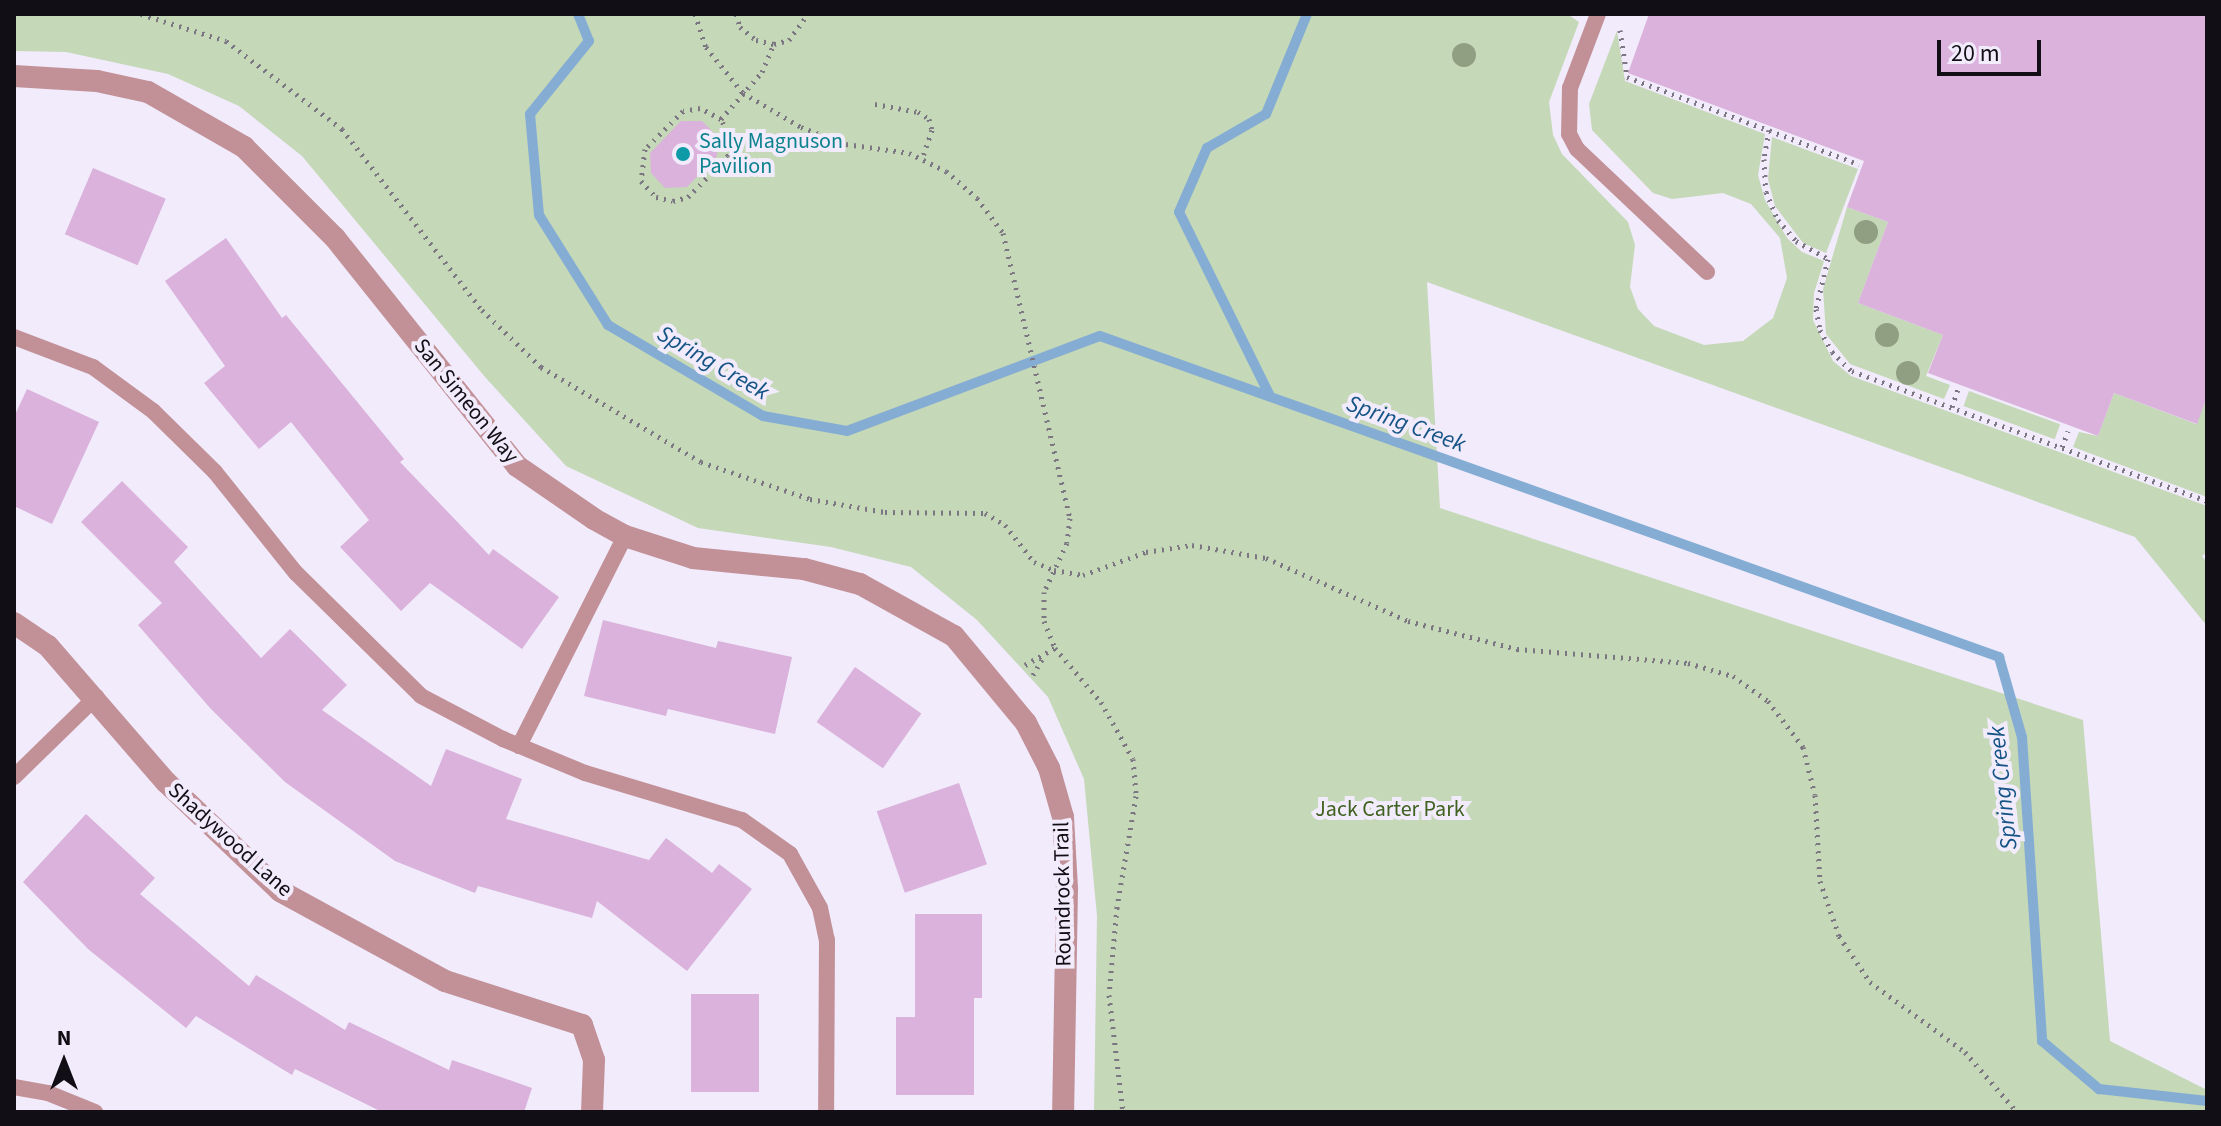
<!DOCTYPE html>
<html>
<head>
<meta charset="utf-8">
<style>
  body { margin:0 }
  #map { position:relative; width:2221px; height:1126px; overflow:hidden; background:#f1ebfc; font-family:"Source Sans 3",sans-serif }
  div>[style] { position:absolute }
  .green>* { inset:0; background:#c5d8b8; transform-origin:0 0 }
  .stream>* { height:10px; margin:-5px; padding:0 5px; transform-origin:5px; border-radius:5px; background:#85add4 }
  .building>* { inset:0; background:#dab2db; transform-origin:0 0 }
  .path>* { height:5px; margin-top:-2.5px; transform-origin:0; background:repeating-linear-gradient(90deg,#7b7682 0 2px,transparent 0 8px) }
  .service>* { height:16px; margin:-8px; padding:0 8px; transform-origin:8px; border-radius:8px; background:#c29198 }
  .minor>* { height:22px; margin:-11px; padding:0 11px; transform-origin:11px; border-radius:11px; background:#c29198 }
  .tertiary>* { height:22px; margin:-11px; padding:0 11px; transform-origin:11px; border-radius:11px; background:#c29198 }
  .trees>* { width:24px; height:24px; margin:-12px; border-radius:50%; background:#909f82 }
  .dots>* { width:22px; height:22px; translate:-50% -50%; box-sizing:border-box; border:4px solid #f1ebfc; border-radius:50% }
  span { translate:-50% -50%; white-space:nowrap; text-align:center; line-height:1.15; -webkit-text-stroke:8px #f1ebfc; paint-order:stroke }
  .culture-label { font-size:22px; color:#0d838f }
  .left { translate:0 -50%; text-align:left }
  .street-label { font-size:22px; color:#110e15 }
  .park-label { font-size:22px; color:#40611f }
  .water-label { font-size:24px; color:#165485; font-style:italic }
  .frame { position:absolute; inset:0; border:16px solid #110e15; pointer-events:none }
  .north { position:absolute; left:24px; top:1022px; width:80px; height:80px; -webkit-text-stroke:6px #f1ebfc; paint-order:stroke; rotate:0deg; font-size:22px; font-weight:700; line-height:32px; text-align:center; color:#110e15 }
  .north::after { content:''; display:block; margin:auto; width:28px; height:36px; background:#110e15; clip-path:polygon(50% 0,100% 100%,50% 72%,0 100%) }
  .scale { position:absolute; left:1937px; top:40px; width:104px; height:36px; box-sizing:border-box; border:4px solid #110e15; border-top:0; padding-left:10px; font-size:24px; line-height:28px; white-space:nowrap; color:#110e15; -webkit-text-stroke:6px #f1ebfc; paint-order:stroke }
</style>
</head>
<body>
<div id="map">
  <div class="green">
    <div style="clip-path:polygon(14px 14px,1567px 14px,1579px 22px,1549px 102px,1553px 135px,1562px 154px,1628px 222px,1635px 245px,1630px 287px,1638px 309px,1654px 326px,1704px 345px,1743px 341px,1773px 318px,1787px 278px,1780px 238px,1751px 204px,1723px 193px,1672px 199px,1653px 193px,1592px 130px,1589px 104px,1617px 31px,1625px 81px,1765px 134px,1758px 175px,1765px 200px,1787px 238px,1802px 252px,1824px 261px,1814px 293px,1813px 320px,1833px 361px,1851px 376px,2207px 506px,2207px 552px,2202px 556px,2207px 563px,2207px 626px,2135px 537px,1427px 282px,1440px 508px,2083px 720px,2110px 1041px,2207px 1090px,2207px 1112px,1094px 1112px,1097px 916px,1084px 779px,1048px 697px,977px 620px,911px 567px,831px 547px,698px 528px,566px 466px,485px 377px,302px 156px,239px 106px,168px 74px,66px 52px,14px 51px)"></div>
    <div style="clip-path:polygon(1772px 137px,1858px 169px,1826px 253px,1803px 243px,1775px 206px,1768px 179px)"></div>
    <div style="clip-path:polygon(1847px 207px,1888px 222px,1858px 303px,1943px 335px,1926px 376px,1950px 385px,1944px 399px,1850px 364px,1826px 334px,1823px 289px)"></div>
    <div style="left:1969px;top:391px;width:97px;height:16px;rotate:20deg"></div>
    <div style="clip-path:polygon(2114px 393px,2196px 424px,2207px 397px,2207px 497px,2073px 447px,2079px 432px,2098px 436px)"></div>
  </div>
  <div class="stream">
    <div style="left:578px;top:14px;width:29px;rotate:68deg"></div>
    <div style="left:589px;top:41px;width:94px;rotate:128.9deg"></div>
    <div style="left:530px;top:114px;width:101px;rotate:84.9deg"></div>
    <div style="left:539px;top:215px;width:130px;rotate:57.9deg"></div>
    <div style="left:608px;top:325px;width:180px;rotate:30.4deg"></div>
    <div style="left:763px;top:416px;width:85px;rotate:10.1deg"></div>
    <div style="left:847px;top:431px;width:270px;rotate:-20.6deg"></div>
    <div style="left:1100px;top:336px;width:955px;rotate:19.65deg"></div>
    <div style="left:1999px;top:657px;width:83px;rotate:74deg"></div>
    <div style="left:2022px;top:737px;width:305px;rotate:86.2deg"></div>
    <div style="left:2042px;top:1041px;width:75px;rotate:40.1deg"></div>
    <div style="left:2099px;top:1089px;width:109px;rotate:6.3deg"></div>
    <div style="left:1270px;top:396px;width:205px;rotate:-116.3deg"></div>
    <div style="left:1179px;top:212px;width:70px;rotate:-66.4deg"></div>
    <div style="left:1207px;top:148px;width:68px;rotate:-30deg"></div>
    <div style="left:1266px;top:114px;width:108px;rotate:-67.7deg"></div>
  </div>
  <div class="building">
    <div style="clip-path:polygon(1649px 14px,2207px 14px,2207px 397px,2197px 424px,2114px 393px,2098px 436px,1928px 373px,1943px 335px,1858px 303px,1888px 222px,1847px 207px,1864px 161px,1628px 73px)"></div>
    <div style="clip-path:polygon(681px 121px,702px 121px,717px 136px,717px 156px,687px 187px,665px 188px,651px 173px,650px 153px)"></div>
    <div style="left:93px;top:168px;width:79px;height:72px;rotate:23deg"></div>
    <div style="clip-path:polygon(226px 238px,282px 318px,286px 315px,404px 459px,400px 462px,489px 555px,493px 549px,559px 597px,522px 649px,430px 583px,401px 611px,340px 547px,369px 520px,291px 422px,259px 449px,204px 383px,225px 366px,165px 281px)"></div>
    <div style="clip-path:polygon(27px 389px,99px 422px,52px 524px,14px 506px,14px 417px)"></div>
    <div style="clip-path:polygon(122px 481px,188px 547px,174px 562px,261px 658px,290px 629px,347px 685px,322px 710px,431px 786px,446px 749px,522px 779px,506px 819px,649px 860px,666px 838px,712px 873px,719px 864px,752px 889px,687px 971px,597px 901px,592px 918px,478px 886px,475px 893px,395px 861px,285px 782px,210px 708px,138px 625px,162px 603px,81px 522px)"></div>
    <div style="clip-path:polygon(603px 620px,716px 648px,718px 641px,792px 657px,775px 734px,668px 709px,666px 716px,584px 696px)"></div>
    <div style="left:855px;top:667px;width:81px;height:67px;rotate:35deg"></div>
    <div style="left:959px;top:783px;width:86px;height:87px;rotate:71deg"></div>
    <div style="clip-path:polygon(86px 814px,155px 878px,140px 894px,249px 986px,256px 975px,345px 1030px,349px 1022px,449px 1070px,452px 1060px,532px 1088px,524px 1112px,382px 1112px,295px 1069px,292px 1075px,196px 1016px,186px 1028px,88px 949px,23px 882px)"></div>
    <div style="clip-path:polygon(915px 914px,982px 914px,982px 998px,974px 998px,974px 1095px,896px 1095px,896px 1017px,915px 1017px)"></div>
    <div style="left:691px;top:994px;width:68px;height:98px"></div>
  </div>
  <div class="path">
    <div style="left:141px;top:14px;width:89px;rotate:17.6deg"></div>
    <div style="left:226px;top:41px;width:146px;rotate:37.2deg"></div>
    <div style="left:342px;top:129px;width:229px;rotate:52.3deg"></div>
    <div style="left:482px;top:310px;width:82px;rotate:44deg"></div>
    <div style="left:541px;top:367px;width:186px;rotate:30.7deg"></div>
    <div style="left:701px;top:462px;width:115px;rotate:18.7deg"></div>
    <div style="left:810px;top:499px;width:76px;rotate:9.8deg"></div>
    <div style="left:885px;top:512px;width:100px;rotate:0.6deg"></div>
    <div style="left:985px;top:513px;width:23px;rotate:31deg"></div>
    <div style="left:1005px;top:525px;width:47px;rotate:51.9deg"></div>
    <div style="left:1034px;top:562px;width:22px;rotate:22deg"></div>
    <div style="left:1054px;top:570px;width:29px;rotate:10deg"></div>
    <div style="left:1083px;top:575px;width:67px;rotate:-20.1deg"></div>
    <div style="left:1146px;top:552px;width:47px;rotate:-8.7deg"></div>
    <div style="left:1192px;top:545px;width:75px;rotate:10deg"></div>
    <div style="left:1266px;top:558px;width:155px;rotate:23.9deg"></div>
    <div style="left:1408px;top:621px;width:113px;rotate:14.4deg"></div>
    <div style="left:1517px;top:649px;width:172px;rotate:4.7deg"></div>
    <div style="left:1688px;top:663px;width:47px;rotate:16.1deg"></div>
    <div style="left:1733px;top:676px;width:43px;rotate:35.5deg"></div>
    <div style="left:1768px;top:701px;width:58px;rotate:52.7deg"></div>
    <div style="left:1803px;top:747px;width:49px;rotate:76deg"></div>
    <div style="left:1815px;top:795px;width:86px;rotate:86.7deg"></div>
    <div style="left:1820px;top:881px;width:58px;rotate:70.9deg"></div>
    <div style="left:1839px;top:936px;width:55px;rotate:56deg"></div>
    <div style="left:1870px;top:982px;width:118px;rotate:36.4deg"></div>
    <div style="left:1965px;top:1052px;width:79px;rotate:49.1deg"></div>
    <div style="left:695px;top:14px;width:35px;rotate:72deg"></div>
    <div style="left:706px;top:47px;width:59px;rotate:51.2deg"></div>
    <div style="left:743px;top:93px;width:67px;rotate:30.4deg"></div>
    <div style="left:801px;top:127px;width:48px;rotate:20.7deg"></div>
    <div style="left:846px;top:144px;width:64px;rotate:8.1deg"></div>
    <div style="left:909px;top:153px;width:41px;rotate:25.9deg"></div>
    <div style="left:946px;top:171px;width:41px;rotate:41.1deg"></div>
    <div style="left:977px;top:198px;width:44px;rotate:53.4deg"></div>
    <div style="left:1003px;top:233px;width:293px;rotate:76.8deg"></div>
    <div style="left:1070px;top:518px;width:25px;rotate:97deg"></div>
    <div style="left:1067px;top:543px;width:54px;rotate:115.1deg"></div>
    <div style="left:1044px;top:592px;width:29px;rotate:90deg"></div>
    <div style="left:1044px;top:621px;width:29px;rotate:68deg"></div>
    <div style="left:1055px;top:648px;width:71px;rotate:49.6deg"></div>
    <div style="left:1101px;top:702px;width:65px;rotate:60.7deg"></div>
    <div style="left:1133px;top:759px;width:37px;rotate:85deg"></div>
    <div style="left:1136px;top:796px;width:113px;rotate:99.7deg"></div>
    <div style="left:1117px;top:907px;width:88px;rotate:95.2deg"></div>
    <div style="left:1109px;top:995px;width:118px;rotate:83.2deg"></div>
    <div style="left:736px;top:14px;width:14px;rotate:73deg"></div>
    <div style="left:740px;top:27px;width:21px;rotate:39deg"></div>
    <div style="left:756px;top:40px;width:18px;rotate:13deg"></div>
    <div style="left:774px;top:44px;width:16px;rotate:-15deg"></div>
    <div style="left:789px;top:40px;width:32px;rotate:-54deg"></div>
    <div style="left:1620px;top:30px;width:48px;rotate:81.5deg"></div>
    <div style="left:1627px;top:77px;width:248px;rotate:20.6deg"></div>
    <div style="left:875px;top:104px;width:44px;rotate:10.5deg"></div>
    <div style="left:918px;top:112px;width:13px;rotate:32deg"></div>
    <div style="left:929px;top:119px;width:11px;rotate:75deg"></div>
    <div style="left:932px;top:130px;width:31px;rotate:109deg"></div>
    <div style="left:721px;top:119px;width:24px;rotate:-152deg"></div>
    <div style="left:700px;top:108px;width:17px;rotate:170deg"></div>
    <div style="left:683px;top:111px;width:54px;rotate:135deg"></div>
    <div style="left:645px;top:149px;width:32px;rotate:97deg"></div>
    <div style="left:641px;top:181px;width:22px;rotate:47deg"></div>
    <div style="left:656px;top:197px;width:17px;rotate:13deg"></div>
    <div style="left:673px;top:201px;width:16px;rotate:-15deg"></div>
    <div style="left:688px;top:197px;width:57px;rotate:-45.7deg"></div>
    <div style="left:728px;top:156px;width:18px;rotate:-81deg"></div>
    <div style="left:731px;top:138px;width:21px;rotate:-118deg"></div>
    <div style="left:721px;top:119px;width:62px;rotate:-48.9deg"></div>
    <div style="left:762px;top:72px;width:30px;rotate:-67deg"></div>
    <div style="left:1769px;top:130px;width:29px;rotate:100deg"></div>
    <div style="left:1764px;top:159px;width:33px;rotate:87deg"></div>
    <div style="left:1766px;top:192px;width:30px;rotate:67deg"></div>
    <div style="left:1778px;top:220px;width:28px;rotate:49deg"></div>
    <div style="left:1796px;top:241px;width:37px;rotate:29deg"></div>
    <div style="left:1828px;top:259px;width:51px;rotate:103.5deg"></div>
    <div style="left:1816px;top:309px;width:21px;rotate:79deg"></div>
    <div style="left:1820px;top:330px;width:25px;rotate:61deg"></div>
    <div style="left:1832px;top:352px;width:28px;rotate:44deg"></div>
    <div style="left:1852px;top:371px;width:378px;rotate:20.1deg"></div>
    <div style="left:1952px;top:407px;width:19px;rotate:-72deg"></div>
    <div style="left:2062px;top:447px;width:17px;rotate:-69deg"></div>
    <div style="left:1025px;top:665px;width:34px;rotate:-30deg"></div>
    <div style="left:1033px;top:675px;width:22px;rotate:-60deg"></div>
  </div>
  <div class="service">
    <div style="left:1598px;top:14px;width:79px;rotate:110.7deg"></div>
    <div style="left:1570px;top:88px;width:46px;rotate:91.2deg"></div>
    <div style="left:1569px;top:134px;width:17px;rotate:62deg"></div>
    <div style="left:1577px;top:149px;width:179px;rotate:43.4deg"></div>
    <div style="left:14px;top:337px;width:85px;rotate:20.8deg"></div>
    <div style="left:93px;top:367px;width:74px;rotate:36.3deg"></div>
    <div style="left:153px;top:411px;width:87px;rotate:44.5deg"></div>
    <div style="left:215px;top:472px;width:129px;rotate:51.3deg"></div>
    <div style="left:296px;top:573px;width:175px;rotate:44.5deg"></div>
    <div style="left:421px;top:696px;width:93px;rotate:27.7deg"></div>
    <div style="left:503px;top:739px;width:89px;rotate:22.5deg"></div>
    <div style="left:585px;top:773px;width:164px;rotate:16.7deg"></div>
    <div style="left:742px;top:820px;width:59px;rotate:35.3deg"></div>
    <div style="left:790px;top:854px;width:62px;rotate:60.9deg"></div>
    <div style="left:820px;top:908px;width:33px;rotate:78deg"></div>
    <div style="left:827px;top:940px;width:172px;rotate:90.3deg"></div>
    <div style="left:519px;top:746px;width:235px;rotate:-63.2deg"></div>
    <div style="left:14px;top:777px;width:115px;rotate:-44.3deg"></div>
    <div style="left:14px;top:1087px;width:35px;rotate:10deg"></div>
    <div style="left:48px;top:1093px;width:51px;rotate:22deg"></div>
  </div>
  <div class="minor">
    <div style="left:14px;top:623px;width:41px;rotate:34.1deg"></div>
    <div style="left:48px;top:646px;width:180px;rotate:49.1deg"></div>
    <div style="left:166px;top:782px;width:158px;rotate:43.7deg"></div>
    <div style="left:280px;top:891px;width:188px;rotate:28.6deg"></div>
    <div style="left:445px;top:981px;width:144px;rotate:17.8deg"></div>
    <div style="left:582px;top:1025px;width:37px;rotate:71deg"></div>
    <div style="left:594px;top:1060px;width:52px;rotate:92.2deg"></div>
  </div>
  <div class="tertiary">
    <div style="left:14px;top:76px;width:83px;rotate:3.4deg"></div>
    <div style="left:97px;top:81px;width:52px;rotate:12.2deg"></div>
    <div style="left:148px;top:92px;width:111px;rotate:29.8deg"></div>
    <div style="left:244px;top:147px;width:129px;rotate:45deg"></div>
    <div style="left:335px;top:238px;width:292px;rotate:51.4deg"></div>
    <div style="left:517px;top:466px;width:93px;rotate:34.5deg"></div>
    <div style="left:594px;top:519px;width:35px;rotate:29deg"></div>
    <div style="left:625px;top:536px;width:71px;rotate:17.9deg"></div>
    <div style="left:693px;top:558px;width:112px;rotate:5.7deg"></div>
    <div style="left:804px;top:569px;width:58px;rotate:15deg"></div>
    <div style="left:860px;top:584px;width:107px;rotate:29deg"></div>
    <div style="left:954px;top:636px;width:113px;rotate:50.4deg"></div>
    <div style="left:1026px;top:723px;width:51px;rotate:62.9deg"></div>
    <div style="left:1049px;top:768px;width:51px;rotate:74.1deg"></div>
    <div style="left:1063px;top:817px;width:72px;rotate:86.8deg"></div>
    <div style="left:1067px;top:889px;width:223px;rotate:91deg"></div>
  </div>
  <div class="trees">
    <div style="left:1464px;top:55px"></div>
    <div style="left:1866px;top:232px"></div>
    <div style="left:1887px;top:335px"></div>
    <div style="left:1908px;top:373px"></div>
  </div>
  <div class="dots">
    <div style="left:683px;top:154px;background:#0f9aa8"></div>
  </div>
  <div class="culture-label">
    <span class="left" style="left:699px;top:154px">Sally Magnuson<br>Pavilion</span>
  </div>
  <div class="street-label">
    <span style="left:466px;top:401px;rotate:51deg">San Simeon Way</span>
    <span style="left:230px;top:840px;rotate:42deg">Shadywood Lane</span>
    <span style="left:1063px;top:894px;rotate:-91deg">Roundrock Trail</span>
  </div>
  <div class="park-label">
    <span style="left:1390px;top:810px">Jack Carter Park</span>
  </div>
  <div class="water-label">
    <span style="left:713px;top:363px;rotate:30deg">Spring Creek</span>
    <span style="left:1406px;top:424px;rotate:20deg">Spring Creek</span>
    <span style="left:2003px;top:788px;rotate:-96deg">Spring Creek</span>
  </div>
  <div class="frame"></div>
  <div class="north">N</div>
  <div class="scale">20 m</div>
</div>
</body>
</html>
